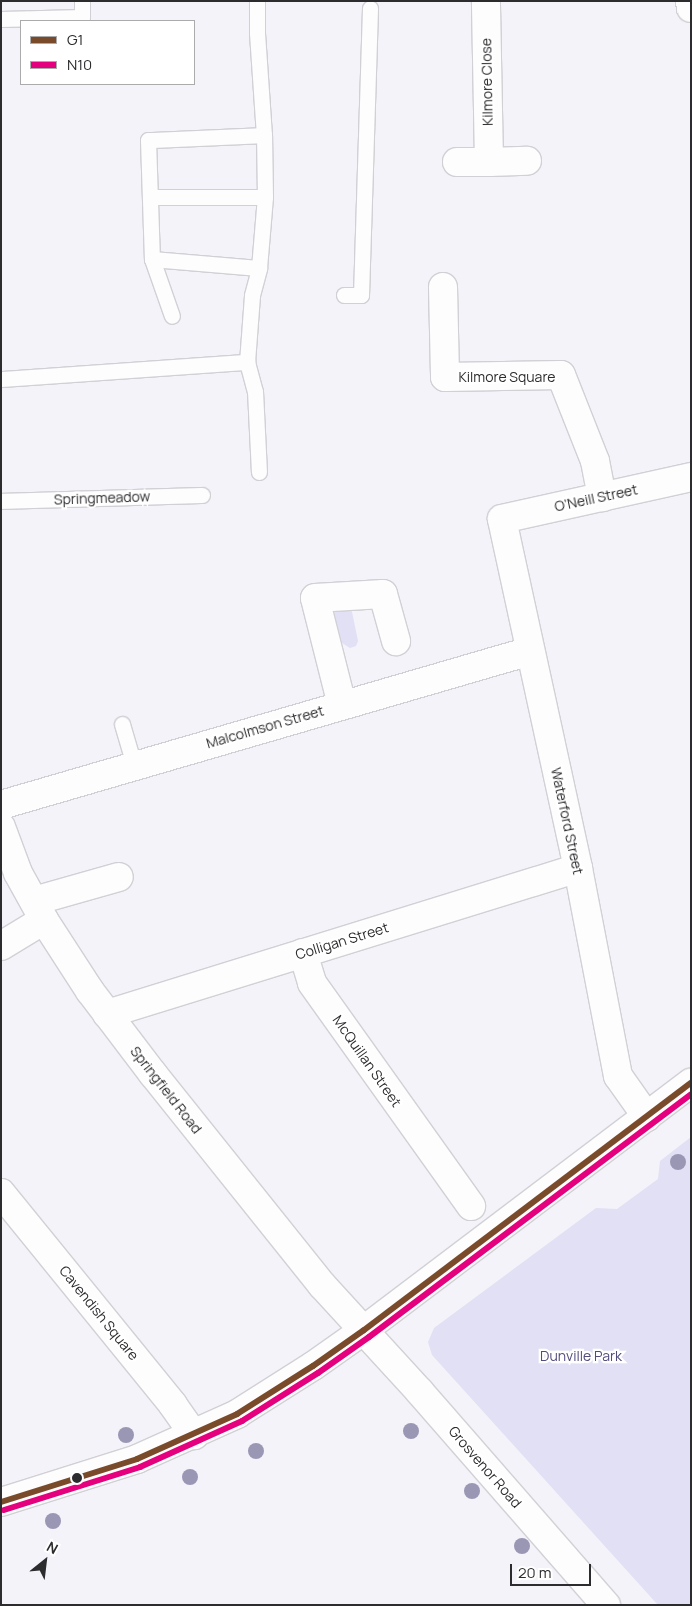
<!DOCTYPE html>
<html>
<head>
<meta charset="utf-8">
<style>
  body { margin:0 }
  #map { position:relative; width:692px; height:1606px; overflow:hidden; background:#f4f3f9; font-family:Manrope,sans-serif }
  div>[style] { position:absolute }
  .green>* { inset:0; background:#e1e0f4 }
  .roads { filter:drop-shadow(1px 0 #d1d1d5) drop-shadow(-1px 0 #d1d1d5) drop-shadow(0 1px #d1d1d5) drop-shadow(0 -1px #d1d1d5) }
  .lane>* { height:15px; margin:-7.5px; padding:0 7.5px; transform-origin:7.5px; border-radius:7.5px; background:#fdfdfe }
  .street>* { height:28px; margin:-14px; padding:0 14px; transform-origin:14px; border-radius:14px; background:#fdfdfe }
  .secondary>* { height:28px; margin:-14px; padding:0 14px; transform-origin:14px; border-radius:14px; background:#fdfdfe }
  .primary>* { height:28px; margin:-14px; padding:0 14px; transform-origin:14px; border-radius:14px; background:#fdfdfe }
  .bus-1>* { height:6px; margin:-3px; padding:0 3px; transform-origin:3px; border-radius:3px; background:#7a4b2a }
  .bus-2>* { height:6px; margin:-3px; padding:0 3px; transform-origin:3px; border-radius:3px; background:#e5007d }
  .trees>* { width:16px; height:16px; margin:-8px; border-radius:50%; background:#9a97b5 }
  .dots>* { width:14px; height:14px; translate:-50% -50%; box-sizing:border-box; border:2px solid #fff; border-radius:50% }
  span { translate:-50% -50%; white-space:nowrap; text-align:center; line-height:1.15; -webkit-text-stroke:4.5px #fff; paint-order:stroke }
  .street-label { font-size:14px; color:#2c2c2f }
  .park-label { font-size:14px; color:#514c7e }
  .frame { position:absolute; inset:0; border:2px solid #2c2c2f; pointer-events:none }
  .legend { position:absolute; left:20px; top:20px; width:175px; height:65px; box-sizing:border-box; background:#fff; border:1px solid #ababac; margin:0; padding:6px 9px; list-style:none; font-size:15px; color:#2c2c2f }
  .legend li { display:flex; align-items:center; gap:10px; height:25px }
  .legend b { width:25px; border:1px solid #ababac }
  .north { position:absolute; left:20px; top:1536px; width:50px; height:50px; -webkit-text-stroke:4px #fff; paint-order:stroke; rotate:29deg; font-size:14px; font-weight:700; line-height:20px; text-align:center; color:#2c2c2f }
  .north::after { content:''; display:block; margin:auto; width:18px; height:22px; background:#2c2c2f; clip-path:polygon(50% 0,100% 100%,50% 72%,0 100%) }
  .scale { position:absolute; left:510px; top:1564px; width:81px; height:22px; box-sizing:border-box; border:2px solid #2c2c2f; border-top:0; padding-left:6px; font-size:15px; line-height:18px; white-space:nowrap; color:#2c2c2f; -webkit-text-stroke:4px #fff; paint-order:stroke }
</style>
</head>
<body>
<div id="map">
  <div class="green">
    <div style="clip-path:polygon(336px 605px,351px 607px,358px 641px,356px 646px,350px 648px,342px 643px,334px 613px)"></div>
    <div style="clip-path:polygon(691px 1137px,691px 1605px,658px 1605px,432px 1355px,428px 1342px,434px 1328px,596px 1208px,617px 1209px,658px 1179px,660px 1161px)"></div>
  </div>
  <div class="roads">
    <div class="lane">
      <div style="left:257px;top:1px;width:32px;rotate:90deg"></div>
      <div style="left:257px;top:33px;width:102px;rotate:86.1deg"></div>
      <div style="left:1px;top:19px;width:81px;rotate:-1.4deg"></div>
      <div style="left:82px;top:17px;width:16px;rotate:-90deg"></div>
      <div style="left:150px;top:197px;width:115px"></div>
      <div style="left:152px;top:259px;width:107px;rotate:4.8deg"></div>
      <div style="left:344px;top:295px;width:17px"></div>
      <div style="left:361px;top:295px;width:287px;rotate:-88.2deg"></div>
      <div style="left:247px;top:362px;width:30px;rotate:75deg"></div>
      <div style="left:255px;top:391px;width:81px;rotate:87.2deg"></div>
      <div style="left:1px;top:379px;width:247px;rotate:-4deg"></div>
      <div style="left:247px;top:362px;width:67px;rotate:-85.7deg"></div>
      <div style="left:252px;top:295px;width:28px;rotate:-75deg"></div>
      <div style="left:259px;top:268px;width:71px;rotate:-85.2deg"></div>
      <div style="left:265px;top:197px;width:62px;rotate:-90.9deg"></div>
      <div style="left:264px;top:135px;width:116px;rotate:177.5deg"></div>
      <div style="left:148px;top:140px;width:119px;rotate:88.1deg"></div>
      <div style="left:152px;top:259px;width:60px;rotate:70.7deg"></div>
      <div style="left:1px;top:501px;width:201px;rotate:-1.7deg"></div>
      <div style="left:122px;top:724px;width:43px;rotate:73.7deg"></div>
    </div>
    <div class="street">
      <div style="left:690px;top:1px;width:7px;rotate:82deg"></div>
      <div style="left:457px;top:162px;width:32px"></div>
      <div style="left:489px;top:162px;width:161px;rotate:-91.1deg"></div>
      <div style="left:489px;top:162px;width:38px;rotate:-2deg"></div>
      <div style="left:443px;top:287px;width:90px;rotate:88.7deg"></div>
      <div style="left:445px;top:377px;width:116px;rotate:-1deg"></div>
      <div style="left:561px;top:375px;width:92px;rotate:68.4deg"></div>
      <div style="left:595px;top:461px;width:37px;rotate:79deg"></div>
      <div style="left:342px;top:705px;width:110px;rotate:-104.2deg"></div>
      <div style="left:315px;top:598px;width:68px;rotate:-3.4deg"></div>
      <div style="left:383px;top:594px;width:49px;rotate:74.5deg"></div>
      <div style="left:1px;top:805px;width:551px;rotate:-16.23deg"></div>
      <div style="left:34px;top:901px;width:88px;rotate:-15.8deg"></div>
      <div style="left:1px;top:946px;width:50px;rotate:-31.2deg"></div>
      <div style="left:303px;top:953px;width:31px;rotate:73deg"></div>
      <div style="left:312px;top:983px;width:274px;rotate:54.5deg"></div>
      <div style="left:107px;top:1014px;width:493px;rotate:-17.2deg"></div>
      <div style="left:647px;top:1117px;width:50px;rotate:-125.3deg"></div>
      <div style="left:618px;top:1076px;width:212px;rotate:-100.9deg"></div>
      <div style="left:578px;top:868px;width:357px;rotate:-102.3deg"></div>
      <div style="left:502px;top:519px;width:194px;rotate:-12.5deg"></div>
      <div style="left:1px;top:1193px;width:273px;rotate:50.9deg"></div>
      <div style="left:173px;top:1405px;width:37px;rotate:55deg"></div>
    </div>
    <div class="secondary">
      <div style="left:1px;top:827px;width:49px;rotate:69.7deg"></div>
      <div style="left:18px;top:873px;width:54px;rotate:61deg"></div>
      <div style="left:44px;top:920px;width:85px;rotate:57.1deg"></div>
      <div style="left:90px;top:991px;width:104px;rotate:52.8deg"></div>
      <div style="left:153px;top:1074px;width:270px;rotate:51.3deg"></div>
      <div style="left:322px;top:1285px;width:145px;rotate:47.5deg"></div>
      <div style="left:420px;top:1392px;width:283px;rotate:48.9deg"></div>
    </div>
    <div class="primary">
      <div style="left:1px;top:1502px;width:143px;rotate:-17.5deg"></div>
      <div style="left:137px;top:1459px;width:110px;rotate:-24.2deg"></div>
      <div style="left:237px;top:1414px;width:90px;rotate:-32.3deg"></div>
      <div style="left:313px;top:1366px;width:62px;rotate:-35.2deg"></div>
      <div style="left:364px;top:1330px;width:410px;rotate:-37.1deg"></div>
    </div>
  </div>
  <div class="bus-1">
    <div style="left:1px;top:1502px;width:143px;rotate:-17.5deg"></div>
    <div style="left:137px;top:1459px;width:110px;rotate:-24.2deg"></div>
    <div style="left:237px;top:1414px;width:90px;rotate:-32.3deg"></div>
    <div style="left:313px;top:1366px;width:62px;rotate:-35.2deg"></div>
    <div style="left:364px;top:1330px;width:410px;rotate:-37.1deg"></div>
  </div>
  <div class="bus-2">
    <div style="left:4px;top:1510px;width:143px;rotate:-17.5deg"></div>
    <div style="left:140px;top:1467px;width:112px;rotate:-24.3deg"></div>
    <div style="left:242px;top:1421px;width:90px;rotate:-32.3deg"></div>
    <div style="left:318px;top:1373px;width:62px;rotate:-35.2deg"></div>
    <div style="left:369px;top:1337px;width:403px;rotate:-37deg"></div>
  </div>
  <div class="trees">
    <div style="left:678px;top:1162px"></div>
    <div style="left:411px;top:1431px"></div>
    <div style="left:126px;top:1435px"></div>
    <div style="left:256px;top:1451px"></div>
    <div style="left:190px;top:1477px"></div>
    <div style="left:472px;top:1491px"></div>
    <div style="left:53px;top:1521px"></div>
    <div style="left:522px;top:1546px"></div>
  </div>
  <div class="dots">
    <div style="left:77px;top:1478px;background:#2c2c2f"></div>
  </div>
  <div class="street-label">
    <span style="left:487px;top:82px;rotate:-91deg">Kilmore Close</span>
    <span style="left:507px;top:377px">Kilmore Square</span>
    <span style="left:102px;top:498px;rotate:-2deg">Springmeadow</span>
    <span style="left:596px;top:498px;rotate:-12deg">O'Neill Street</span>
    <span style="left:265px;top:727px;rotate:-16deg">Malcolmson Street</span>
    <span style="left:567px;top:821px;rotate:78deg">Waterford Street</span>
    <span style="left:342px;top:941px;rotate:-17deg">Colligan Street</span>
    <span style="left:367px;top:1061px;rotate:55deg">McQuillan Street</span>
    <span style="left:166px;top:1090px;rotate:52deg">Springfield Road</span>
    <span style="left:99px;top:1313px;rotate:51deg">Cavendish Square</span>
    <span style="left:485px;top:1467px;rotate:49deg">Grosvenor Road</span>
  </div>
  <div class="park-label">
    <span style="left:581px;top:1356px">Dunville Park</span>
  </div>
  <div class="frame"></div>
  <ul class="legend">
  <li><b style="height:6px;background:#7a4b2a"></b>G1</li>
  <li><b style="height:6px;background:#e5007d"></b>N10</li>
  </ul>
  <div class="north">N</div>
  <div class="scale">20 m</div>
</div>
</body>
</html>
